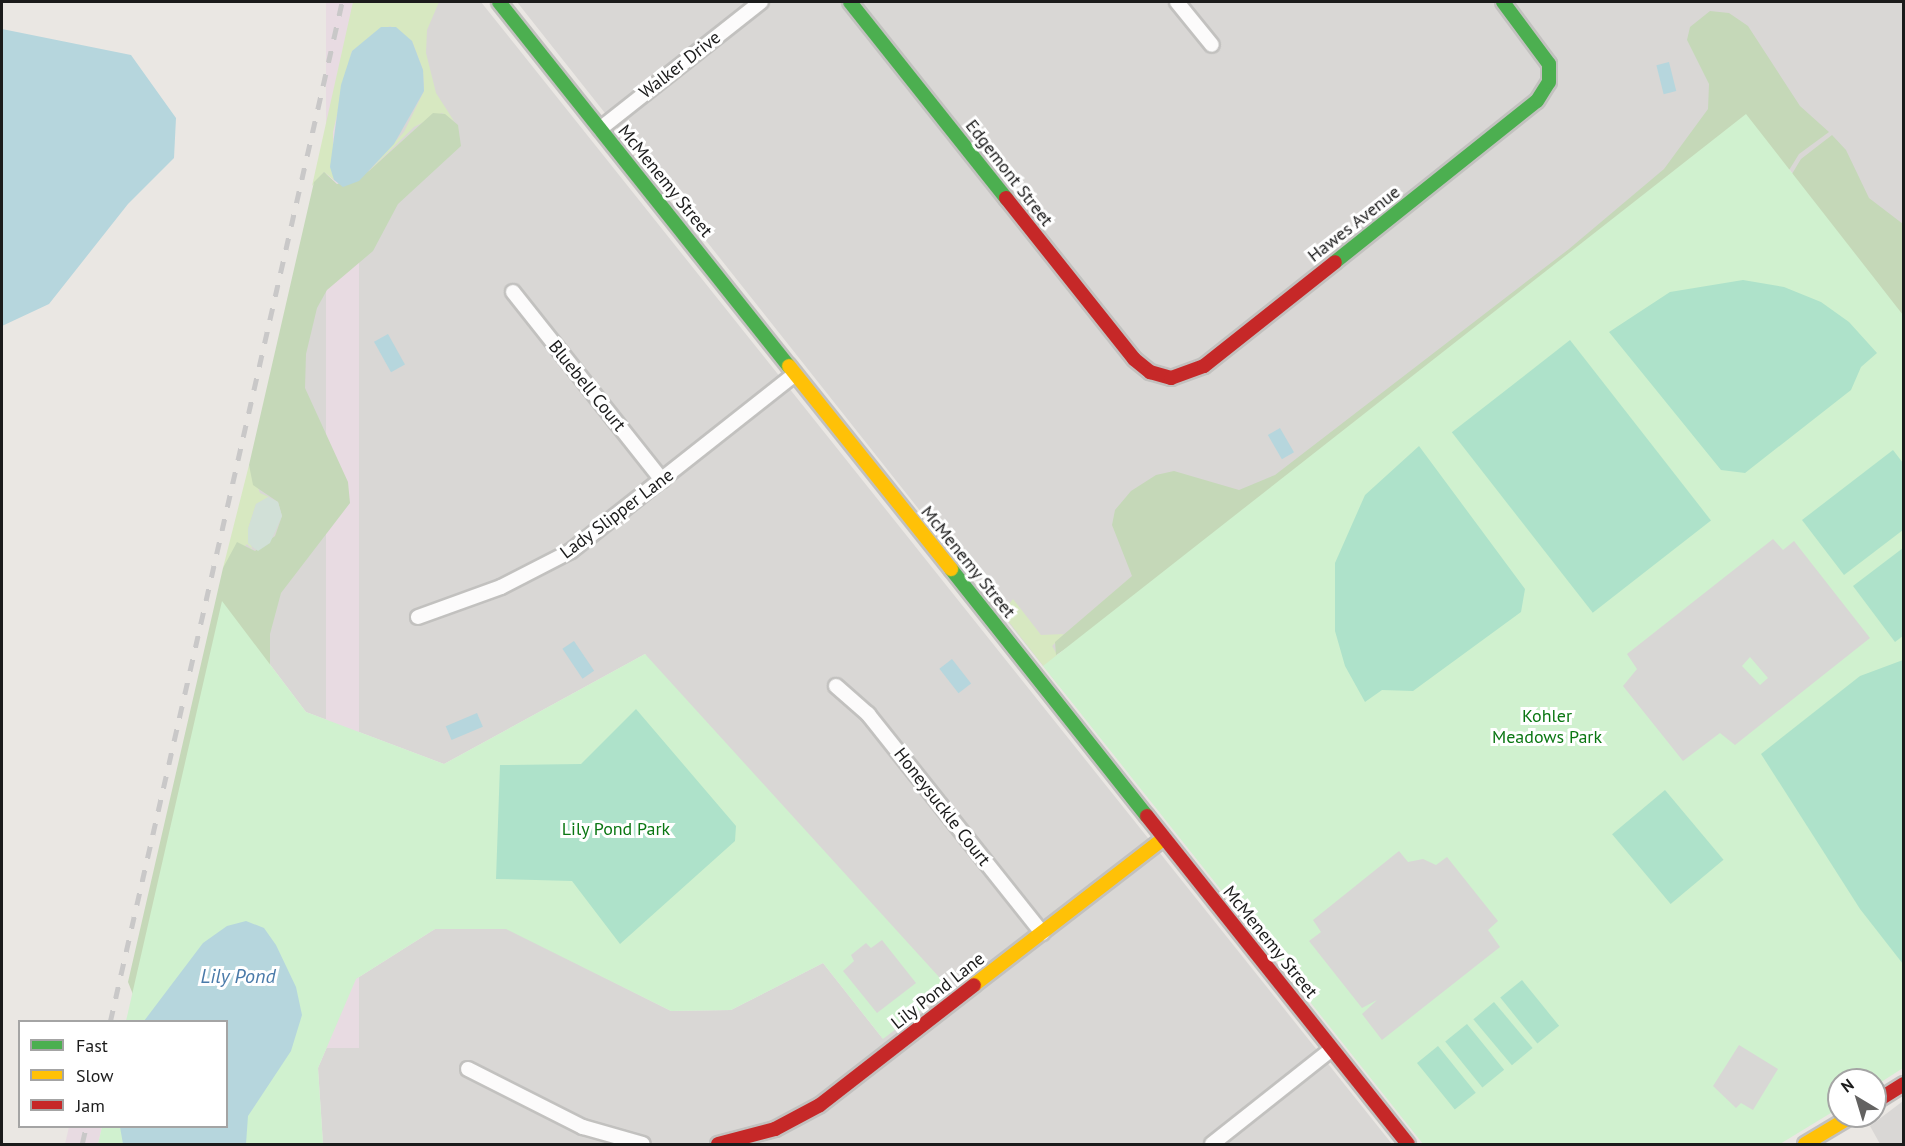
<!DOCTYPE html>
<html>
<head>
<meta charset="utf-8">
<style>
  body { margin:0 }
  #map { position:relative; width:1905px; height:1146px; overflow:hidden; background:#eae7e3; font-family:"PT Sans",sans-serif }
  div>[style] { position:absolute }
  .residential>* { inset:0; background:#d9d7d5 }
  .industrial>* { inset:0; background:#e8dbe2; transform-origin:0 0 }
  .grass>* { inset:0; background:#d7e8c1 }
  .forest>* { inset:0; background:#c5d8b8 }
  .wetland>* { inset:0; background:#d1e0d7 }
  .park>* { inset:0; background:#d0f1cf }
  .pitch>* { inset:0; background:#aee2ca; transform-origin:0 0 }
  .parking>* { inset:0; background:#d8d7d5 }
  .water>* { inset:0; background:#b6d6dd; transform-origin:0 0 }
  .roads { filter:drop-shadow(2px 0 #c2c1bf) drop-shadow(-2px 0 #c2c1bf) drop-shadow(0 2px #c2c1bf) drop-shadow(0 -2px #c2c1bf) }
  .street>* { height:14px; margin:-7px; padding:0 7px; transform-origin:7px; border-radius:7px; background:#fcfbfb }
  .fast>* { height:14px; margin:-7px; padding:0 7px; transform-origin:7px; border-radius:7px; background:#4caf50 }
  .slow>* { height:14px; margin:-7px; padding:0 7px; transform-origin:7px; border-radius:7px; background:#ffc107 }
  .jam>* { height:14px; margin:-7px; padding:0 7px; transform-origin:7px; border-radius:7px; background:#c62828 }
  .rail>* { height:4.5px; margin-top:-2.25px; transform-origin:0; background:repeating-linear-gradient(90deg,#c9c8c8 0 12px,transparent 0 24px) }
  span { translate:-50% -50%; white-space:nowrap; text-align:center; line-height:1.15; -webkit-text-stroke:6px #fff; paint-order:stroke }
  .street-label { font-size:18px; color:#1b1b1b }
  .park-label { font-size:18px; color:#0b7713 }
  .water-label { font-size:20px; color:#497aa9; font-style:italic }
  .frame { position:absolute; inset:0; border:3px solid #1b1b1b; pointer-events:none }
  .legend { position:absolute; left:18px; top:1020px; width:210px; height:108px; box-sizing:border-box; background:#fff; border:2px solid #a4a4a4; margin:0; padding:8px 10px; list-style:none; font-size:18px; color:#1b1b1b }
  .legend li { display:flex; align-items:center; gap:12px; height:30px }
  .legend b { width:30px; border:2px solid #a4a4a4 }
  .north { position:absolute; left:1827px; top:1068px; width:60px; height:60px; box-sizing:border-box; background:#fff; border:2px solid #a4a4a4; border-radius:50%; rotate:322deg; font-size:16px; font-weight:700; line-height:24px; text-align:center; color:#1b1b1b }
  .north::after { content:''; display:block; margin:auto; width:21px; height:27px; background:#636261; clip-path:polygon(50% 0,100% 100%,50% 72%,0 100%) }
</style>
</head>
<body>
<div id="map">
  <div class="residential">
    <div style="clip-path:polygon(359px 2px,481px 2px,1392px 1144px,323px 1144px,318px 1068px,356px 979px,435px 929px,506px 928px,671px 1011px,731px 1010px,823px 963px,883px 1039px,645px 654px,444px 764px,306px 712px,222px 601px)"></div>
    <div style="clip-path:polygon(517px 2px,1903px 2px,1903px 315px,1747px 115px,1043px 666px)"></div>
    <div style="clip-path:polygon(1903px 1101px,1903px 1144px,1880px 1144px,1870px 1126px)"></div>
  </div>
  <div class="industrial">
    <div style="left:326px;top:2px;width:33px;height:1046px"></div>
    <div style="clip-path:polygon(69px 1127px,102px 1127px,98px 1144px,65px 1144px)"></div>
  </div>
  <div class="grass">
    <div style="clip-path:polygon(353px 2px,439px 2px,427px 30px,426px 53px,436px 93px,454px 121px,442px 113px,414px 127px,369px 171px,404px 132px,424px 91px,423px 70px,412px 41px,390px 26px,352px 51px,333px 132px,334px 180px,324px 172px,312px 186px)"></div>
    <div style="clip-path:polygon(249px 465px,260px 493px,269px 497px,256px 504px,248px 529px,252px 549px,247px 544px,223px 568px)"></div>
    <div style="clip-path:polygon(1013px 599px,1041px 635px,1064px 634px,1052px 646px,1058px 656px,1059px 686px,1002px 613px)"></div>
  </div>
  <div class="forest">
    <div style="clip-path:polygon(1710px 11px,1729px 13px,1748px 26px,1800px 106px,1829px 132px,1799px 154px,1778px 188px,1056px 655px,1055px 642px,1132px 576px,1112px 525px,1115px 510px,1131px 491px,1156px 475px,1174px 471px,1239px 490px,1275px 475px,1569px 249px,1664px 169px,1708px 109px,1709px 84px,1687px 40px,1690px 27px)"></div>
    <div style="clip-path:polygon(433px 113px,445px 114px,458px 125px,461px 146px,398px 204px,373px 251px,327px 290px,317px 308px,306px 354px,305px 388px,348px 482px,350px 503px,281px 593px,270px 634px,270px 677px,134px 997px,128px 982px,223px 568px,237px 542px,255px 551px,275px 536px,282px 516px,278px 502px,253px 485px,249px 465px,314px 182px,324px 172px,337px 184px,369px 171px)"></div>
    <div style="clip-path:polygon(1832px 135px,1846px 150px,1869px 198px,1903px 224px,1903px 399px,1784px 187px,1801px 159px)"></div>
  </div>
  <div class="wetland">
    <div style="clip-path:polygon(268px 497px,278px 502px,282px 516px,270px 543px,258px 551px,248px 543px,248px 529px,256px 504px)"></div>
  </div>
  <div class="park">
    <div style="clip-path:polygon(1746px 114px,1903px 315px,1903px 1068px,1875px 1086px,1875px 1080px,1839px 1080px,1839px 1108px,1780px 1144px,1423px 1144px,1043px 666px)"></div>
    <div style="clip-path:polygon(222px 601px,306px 712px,444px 764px,645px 654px,949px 988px,883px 1039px,823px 963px,731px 1010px,671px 1011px,506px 929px,435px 929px,356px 979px,318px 1068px,323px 1144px,98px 1144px,102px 1127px,226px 1126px,226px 1022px,126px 1021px)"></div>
  </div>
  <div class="pitch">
    <div style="clip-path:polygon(1743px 280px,1784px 287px,1821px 302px,1849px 322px,1877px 353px,1861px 367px,1851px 390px,1745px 473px,1721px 470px,1609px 332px,1670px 292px)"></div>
    <div style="left:1570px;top:340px;width:229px;height:150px;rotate:52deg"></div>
    <div style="clip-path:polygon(1419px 446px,1525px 589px,1521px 612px,1413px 691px,1382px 690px,1365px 702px,1345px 666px,1335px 631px,1335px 563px,1365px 495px)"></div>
    <div style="clip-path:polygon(1893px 450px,1903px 463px,1903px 530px,1844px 575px,1802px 520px)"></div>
    <div style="clip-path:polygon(1903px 548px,1903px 636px,1895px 642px,1853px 586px)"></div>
    <div style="clip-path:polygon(1903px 660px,1903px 964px,1860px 909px,1761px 754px,1860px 676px)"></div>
    <div style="clip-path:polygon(636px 709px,736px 826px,735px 841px,620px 944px,572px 881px,496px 879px,500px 765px,581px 764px)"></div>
    <div style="left:1665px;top:790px;width:91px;height:69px;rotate:50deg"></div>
    <div style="left:1522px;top:980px;width:59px;height:28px;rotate:51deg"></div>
    <div style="left:1494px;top:1002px;width:60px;height:27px;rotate:50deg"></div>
    <div style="left:1467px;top:1024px;width:59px;height:28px;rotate:51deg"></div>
    <div style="left:1438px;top:1046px;width:60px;height:27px;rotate:51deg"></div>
  </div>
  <div class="parking">
    <div style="clip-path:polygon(evenodd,1773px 539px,1783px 550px,1794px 541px,1870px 638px,1735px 745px,1720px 733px,1683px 761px,1623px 686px,1637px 669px,1627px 654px,1773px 539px,1750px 657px,1768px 678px,1760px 685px,1742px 666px,1750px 657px)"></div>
    <div style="clip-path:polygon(1399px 851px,1408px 862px,1423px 859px,1436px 865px,1447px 857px,1498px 921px,1488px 930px,1500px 947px,1382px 1040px,1362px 1014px,1377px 1000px,1362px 1008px,1309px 941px,1321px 932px,1313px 920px)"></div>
    <div style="clip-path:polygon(882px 940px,916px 983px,877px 1013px,843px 971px,854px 961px,851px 955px,866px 943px,871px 948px)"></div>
    <div style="clip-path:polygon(1739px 1045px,1778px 1069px,1753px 1110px,1741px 1103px,1736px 1108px,1713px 1086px)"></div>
  </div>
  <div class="water">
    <div style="clip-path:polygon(381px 27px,396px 27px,412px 41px,423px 70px,424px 91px,394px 144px,359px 181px,343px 187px,334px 180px,330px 167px,341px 85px,352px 51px)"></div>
    <div style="clip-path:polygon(2px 29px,131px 55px,176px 118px,174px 158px,128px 204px,49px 304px,2px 326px)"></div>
    <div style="left:1669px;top:62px;width:30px;height:13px;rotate:76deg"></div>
    <div style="left:388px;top:334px;width:35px;height:16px;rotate:61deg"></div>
    <div style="left:1280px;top:428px;width:28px;height:14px;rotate:60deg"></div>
    <div style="left:574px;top:641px;width:36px;height:14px;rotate:56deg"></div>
    <div style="left:952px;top:659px;width:31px;height:16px;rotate:52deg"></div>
    <div style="left:477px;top:713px;width:15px;height:34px;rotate:67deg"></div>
    <div style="clip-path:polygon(246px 921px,264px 928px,276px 945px,296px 987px,302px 1015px,291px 1051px,248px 1116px,246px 1144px,123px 1144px,120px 1127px,226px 1126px,226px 1022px,144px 1021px,203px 943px,227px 926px)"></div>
  </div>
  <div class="roads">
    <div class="street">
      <div style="left:1177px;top:2px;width:55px;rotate:50.9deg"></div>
      <div style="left:600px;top:129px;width:205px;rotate:-38.3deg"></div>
      <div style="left:513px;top:292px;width:240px;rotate:51.6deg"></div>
      <div style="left:418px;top:617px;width:88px;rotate:-19.9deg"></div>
      <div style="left:501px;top:587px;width:79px;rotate:-27.2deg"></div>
      <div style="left:571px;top:551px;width:285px;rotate:-38.3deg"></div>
      <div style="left:836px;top:686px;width:43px;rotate:41.2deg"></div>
      <div style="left:868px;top:714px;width:280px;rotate:51.5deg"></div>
      <div style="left:468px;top:1069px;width:129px;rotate:26.8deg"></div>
      <div style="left:583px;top:1127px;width:62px;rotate:15.8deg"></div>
      <div style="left:1212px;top:1144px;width:153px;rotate:-38.4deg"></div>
    </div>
    <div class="fast">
      <div style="left:499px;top:2px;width:465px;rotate:51.5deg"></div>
      <div style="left:850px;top:2px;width:251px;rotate:51.5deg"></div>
      <div style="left:1335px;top:262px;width:258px;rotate:-38.6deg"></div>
      <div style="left:1537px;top:101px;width:22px;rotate:-58deg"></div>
      <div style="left:1549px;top:82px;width:18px;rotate:-90deg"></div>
      <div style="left:1549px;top:64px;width:77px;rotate:-126.6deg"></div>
      <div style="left:951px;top:569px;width:315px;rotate:51.6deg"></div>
    </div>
    <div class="slow">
      <div style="left:789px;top:366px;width:260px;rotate:51.4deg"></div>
      <div style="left:974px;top:985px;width:240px;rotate:-37.7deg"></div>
      <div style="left:1805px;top:1144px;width:55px;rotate:-30.8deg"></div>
    </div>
    <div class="jam">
      <div style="left:1006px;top:198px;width:206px;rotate:51.5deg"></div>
      <div style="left:1134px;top:359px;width:21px;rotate:39deg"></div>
      <div style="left:1150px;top:372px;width:22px;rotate:16deg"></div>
      <div style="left:1171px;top:378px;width:35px;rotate:-20deg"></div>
      <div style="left:1204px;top:366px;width:167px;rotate:-38.4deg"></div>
      <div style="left:1147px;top:816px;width:419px;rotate:51.5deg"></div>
      <div style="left:1875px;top:1102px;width:34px;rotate:-32deg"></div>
      <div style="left:718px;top:1144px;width:59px;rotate:-14.7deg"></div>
      <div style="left:775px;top:1129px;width:51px;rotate:-28.1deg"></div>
      <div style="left:820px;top:1105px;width:195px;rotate:-37.9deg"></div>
    </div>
  </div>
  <div class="rail">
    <div style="left:110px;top:1022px;width:1046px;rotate:-77.19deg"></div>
    <div style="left:82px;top:1144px;width:18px;rotate:-77deg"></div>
  </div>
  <div class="street-label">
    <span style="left:680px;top:65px;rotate:-38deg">Walker Drive</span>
    <span style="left:1009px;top:173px;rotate:52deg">Edgemont Street</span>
    <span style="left:665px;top:181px;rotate:51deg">McMenemy Street</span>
    <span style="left:1354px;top:224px;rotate:-38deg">Hawes Avenue</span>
    <span style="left:587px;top:386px;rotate:51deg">Bluebell Court</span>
    <span style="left:617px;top:514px;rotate:-37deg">Lady Slipper Lane</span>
    <span style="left:968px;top:562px;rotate:51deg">McMenemy Street</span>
    <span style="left:942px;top:807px;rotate:52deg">Honeysuckle Court</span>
    <span style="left:1270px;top:942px;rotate:51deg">McMenemy Street</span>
    <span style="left:938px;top:991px;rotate:-38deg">Lily Pond Lane</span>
  </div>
  <div class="park-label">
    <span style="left:1547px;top:727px">Kohler<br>Meadows Park</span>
    <span style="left:616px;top:829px">Lily Pond Park</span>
  </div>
  <div class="water-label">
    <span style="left:238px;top:976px">Lily Pond</span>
  </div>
  <div class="frame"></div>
  <ul class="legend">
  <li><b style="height:8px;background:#4caf50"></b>Fast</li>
  <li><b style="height:8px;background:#ffc107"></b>Slow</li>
  <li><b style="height:8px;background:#c62828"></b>Jam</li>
  </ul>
  <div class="north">N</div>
</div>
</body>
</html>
